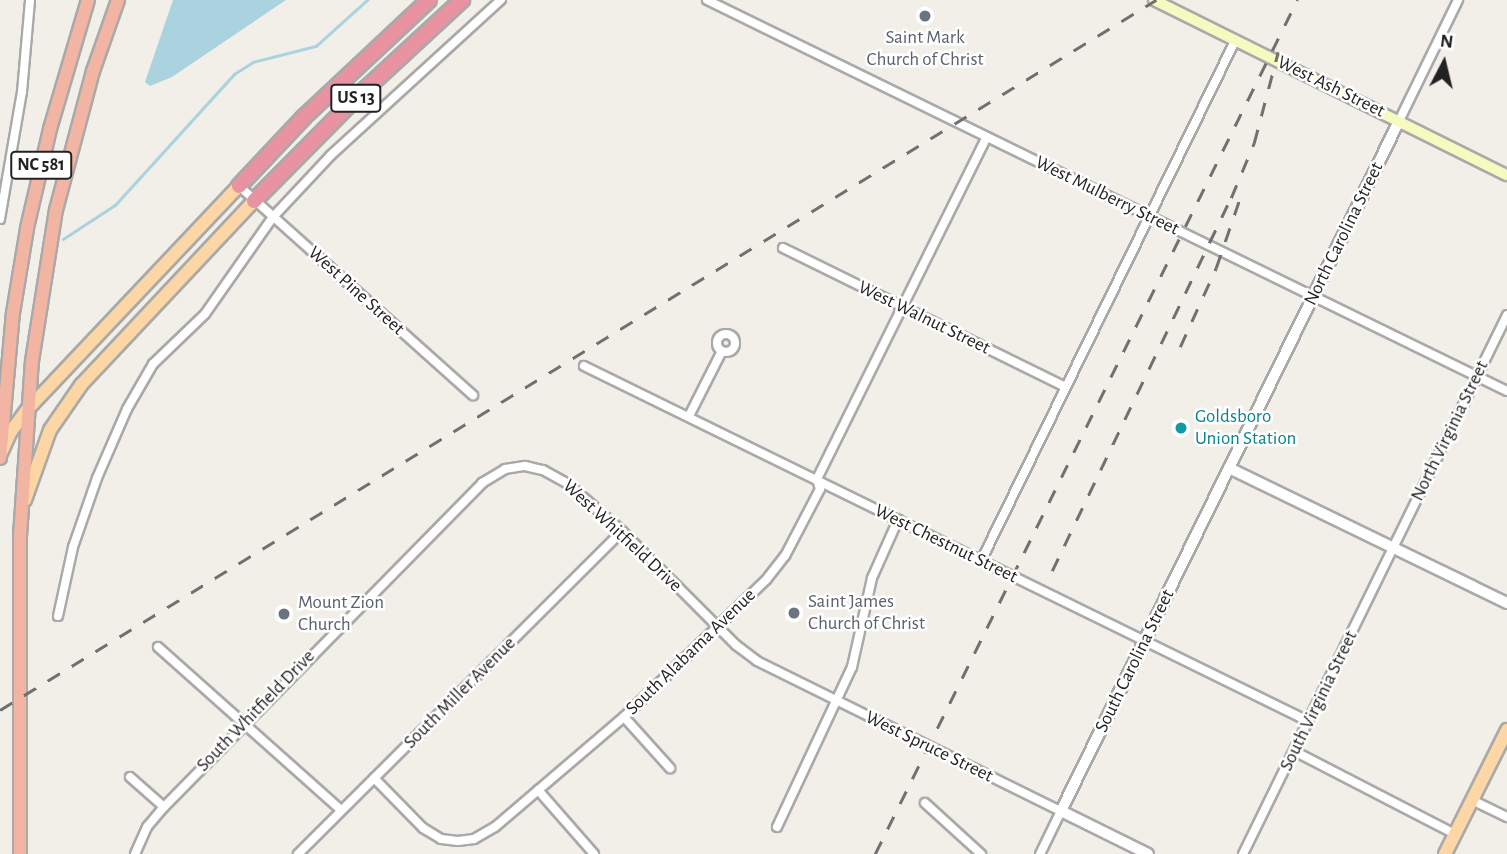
<!DOCTYPE html>
<html>
<head>
<meta charset="utf-8">
<style>
  body { margin:0 }
  #map { position:relative; width:1507px; height:854px; overflow:hidden; background:#f2efe9; font-family:"Alegreya Sans",sans-serif }
  div>[style] { position:absolute }
  .water>* { inset:0; background:#aad3df }
  .stream>* { height:2.5px; margin:-1.25px; padding:0 1.25px; transform-origin:1.25px; border-radius:1.25px; background:#aad3df }
  .roads { filter:drop-shadow(2px 0 #a9a9a9) drop-shadow(-2px 0 #a9a9a9) drop-shadow(0 2px #a9a9a9) drop-shadow(0 -2px #a9a9a9) }
  .minor>* { height:8px; margin:-4px; padding:0 4px; transform-origin:4px; border-radius:4px; background:#fff }
  .minor>.ring { margin:-4px; padding:0; box-sizing:content-box; background:none; border:8px solid #fff; border-radius:50% }
  .tertiary>* { height:10px; margin:-5px; padding:0 5px; transform-origin:5px; border-radius:5px; background:#fff }
  .secondary>* { height:10px; margin:-5px; padding:0 5px; transform-origin:5px; border-radius:5px; background:#f7fabf }
  .primary>* { height:12px; margin:-6px; padding:0 6px; transform-origin:6px; border-radius:6px; background:#fcd6a4 }
  .trunk>* { height:12px; margin:-6px; padding:0 6px; transform-origin:6px; border-radius:6px; background:#f2b4a3 }
  .motorway>* { height:14px; margin:-7px; padding:0 7px; transform-origin:7px; border-radius:7px; background:#e892a2 }
  .rail>* { height:2.5px; margin-top:-1.25px; transform-origin:0; background:repeating-linear-gradient(90deg,#707070 0 14px,transparent 0 28px) }
  .dots>* { width:19px; height:19px; translate:-50% -50%; box-sizing:border-box; border:4px solid #fff; border-radius:50% }
  span { translate:-50% -50%; white-space:nowrap; text-align:center; line-height:1.15; -webkit-text-stroke:5px #fff; paint-order:stroke }
  .shield-label span { padding:2px 5px; background:#fff; border:2px solid; border-radius:5px; -webkit-text-stroke-width:0 }
  .shield-label { font-size:18px; color:#222; font-weight:700 }
  .worship-label { font-size:19px; color:#5b616d }
  .left { translate:0 -50%; text-align:left }
  .street-label { font-size:19px; color:#222 }
  .culture-label { font-size:19px; color:#0d838f }
  .north { position:absolute; left:1409px; top:28px; width:70px; height:70px; -webkit-text-stroke:5px #fff; paint-order:stroke; rotate:7deg; font-size:19px; font-weight:700; line-height:28px; text-align:center; color:#222 }
  .north::after { content:''; display:block; margin:auto; width:24px; height:32px; background:#222; clip-path:polygon(50% 0,100% 100%,50% 72%,0 100%) }
</style>
</head>
<body>
<div id="map">
  <div class="water">
    <div style="clip-path:polygon(173px 0,286px 0,172px 77px,150px 86px,145px 82px)"></div>
  </div>
  <div class="stream">
    <div style="left:63px;top:239px;width:62px;rotate:-33.2deg"></div>
    <div style="left:115px;top:205px;width:177px;rotate:-47.7deg"></div>
    <div style="left:234px;top:74px;width:22px;rotate:-32deg"></div>
    <div style="left:253px;top:62px;width:65px;rotate:-14.3deg"></div>
    <div style="left:316px;top:46px;width:69px;rotate:-42deg"></div>
  </div>
  <div class="roads">
    <div class="minor">
      <div style="left:707px;top:0;width:890px;rotate:26.05deg"></div>
      <div style="left:1399px;top:121px;width:135px;rotate:-64deg"></div>
      <div style="left:239px;top:186px;width:314px;rotate:41.8deg"></div>
      <div style="left:0;top:219px;width:129px;rotate:-80.2deg"></div>
      <div style="left:22px;top:92px;width:92px;rotate:-85deg"></div>
      <div style="left:783px;top:248px;width:314px;rotate:26.2deg"></div>
      <div class="ring" style="left:717px;top:334px;width:10px;height:10px"></div>
      <div style="left:584px;top:366px;width:806px;rotate:26.12deg"></div>
      <div style="left:689px;top:416px;width:73px;rotate:-63.1deg"></div>
      <div style="left:981px;top:561px;width:579px;rotate:-63.97deg"></div>
      <div style="left:58px;top:616px;width:71px;rotate:-77.7deg"></div>
      <div style="left:73px;top:547px;width:73px;rotate:-70.8deg"></div>
      <div style="left:97px;top:478px;width:75px;rotate:-66.5deg"></div>
      <div style="left:127px;top:409px;width:52px;rotate:-60deg"></div>
      <div style="left:153px;top:364px;width:72px;rotate:-43.9deg"></div>
      <div style="left:205px;top:314px;width:118px;rotate:-55deg"></div>
      <div style="left:273px;top:217px;width:85px;rotate:-46.9deg"></div>
      <div style="left:331px;top:155px;width:230px;rotate:-42.4deg"></div>
      <div style="left:158px;top:647px;width:245px;rotate:41.7deg"></div>
      <div style="left:624px;top:717px;width:69px;rotate:48deg"></div>
      <div style="left:1294px;top:751px;width:181px;rotate:27.3deg"></div>
      <div style="left:130px;top:777px;width:45px;rotate:41.4deg"></div>
      <div style="left:374px;top:778px;width:70px;rotate:45.6deg"></div>
      <div style="left:423px;top:828px;width:21px;rotate:31deg"></div>
      <div style="left:441px;top:839px;width:17px;rotate:7deg"></div>
      <div style="left:458px;top:841px;width:16px;rotate:-7deg"></div>
      <div style="left:474px;top:839px;width:24px;rotate:-30deg"></div>
      <div style="left:495px;top:827px;width:170px;rotate:-40.5deg"></div>
      <div style="left:624px;top:717px;width:197px;rotate:-44deg"></div>
      <div style="left:766px;top:580px;width:31px;rotate:-52deg"></div>
      <div style="left:785px;top:556px;width:76px;rotate:-62.4deg"></div>
      <div style="left:820px;top:489px;width:10px;rotate:-107deg"></div>
      <div style="left:817px;top:479px;width:380px;rotate:-63.6deg"></div>
      <div style="left:538px;top:790px;width:85px;rotate:48.8deg"></div>
      <div style="left:1472px;top:800px;width:39px;rotate:26deg"></div>
      <div style="left:925px;top:803px;width:76px;rotate:42.3deg"></div>
      <div style="left:777px;top:827px;width:177px;rotate:-64.9deg"></div>
      <div style="left:852px;top:667px;width:91px;rotate:-77.3deg"></div>
      <div style="left:872px;top:578px;width:64px;rotate:-65.9deg"></div>
      <div style="left:135px;top:854px;width:30px;rotate:-66deg"></div>
      <div style="left:147px;top:827px;width:26px;rotate:-50deg"></div>
      <div style="left:164px;top:807px;width:454px;rotate:-45.5deg"></div>
      <div style="left:482px;top:483px;width:27px;rotate:-31deg"></div>
      <div style="left:505px;top:469px;width:20px;rotate:-9deg"></div>
      <div style="left:525px;top:466px;width:18px;rotate:13deg"></div>
      <div style="left:543px;top:470px;width:29px;rotate:29deg"></div>
      <div style="left:568px;top:484px;width:72px;rotate:41deg"></div>
      <div style="left:622px;top:531px;width:161px;rotate:45deg"></div>
      <div style="left:736px;top:645px;width:26px;rotate:37deg"></div>
      <div style="left:757px;top:661px;width:339px;rotate:26.3deg"></div>
      <div style="left:1061px;top:811px;width:48px;rotate:116deg"></div>
      <div style="left:298px;top:854px;width:457px;rotate:-44.9deg"></div>
      <div style="left:1243px;top:854px;width:600px;rotate:-63.9deg"></div>
    </div>
    <div class="tertiary">
      <div style="left:1229px;top:468px;width:309px;rotate:25.9deg"></div>
      <div style="left:1148px;top:854px;width:97px;rotate:-153.7deg"></div>
      <div style="left:1061px;top:811px;width:768px;rotate:-63.9deg"></div>
    </div>
    <div class="secondary">
      <div style="left:1154px;top:0;width:394px;rotate:26.4deg"></div>
    </div>
    <div class="primary">
      <div style="left:2px;top:451px;width:20px;rotate:-66deg"></div>
      <div style="left:10px;top:433px;width:29px;rotate:-54deg"></div>
      <div style="left:27px;top:410px;width:308px;rotate:-46.6deg"></div>
      <div style="left:25px;top:500px;width:74px;rotate:-70.3deg"></div>
      <div style="left:50px;top:430px;width:55px;rotate:-55.4deg"></div>
      <div style="left:81px;top:385px;width:253px;rotate:-46.8deg"></div>
      <div style="left:1445px;top:854px;width:139px;rotate:-63.4deg"></div>
    </div>
    <div class="trunk">
      <div style="left:0;top:458px;width:146px;rotate:-84.9deg"></div>
      <div style="left:13px;top:313px;width:86px;rotate:-80.6deg"></div>
      <div style="left:27px;top:228px;width:102px;rotate:-76.9deg"></div>
      <div style="left:50px;top:129px;width:134px;rotate:-73.6deg"></div>
      <div style="left:20px;top:854px;width:318px;rotate:-90deg"></div>
      <div style="left:20px;top:536px;width:175px;rotate:-86.1deg"></div>
      <div style="left:32px;top:361px;width:153px;rotate:-81deg"></div>
      <div style="left:56px;top:210px;width:144px;rotate:-75.1deg"></div>
      <div style="left:93px;top:71px;width:75px;rotate:-70.6deg"></div>
    </div>
    <div class="motorway">
      <div style="left:239px;top:186px;width:95px;rotate:-46.7deg"></div>
      <div style="left:304px;top:117px;width:171px;rotate:-43.1deg"></div>
      <div style="left:254px;top:201px;width:148px;rotate:-45.3deg"></div>
      <div style="left:358px;top:96px;width:142px;rotate:-42.7deg"></div>
    </div>
  </div>
  <div class="rail">
    <div style="left:1180px;top:347px;width:87px;rotate:-65.5deg"></div>
    <div style="left:1216px;top:268px;width:71px;rotate:-71.1deg"></div>
    <div style="left:1052px;top:571px;width:414px;rotate:-64.4deg"></div>
    <div style="left:1231px;top:198px;width:60px;rotate:-67.3deg"></div>
    <div style="left:1254px;top:143px;width:94px;rotate:-75.2deg"></div>
    <div style="left:0;top:710px;width:1357px;rotate:-31.56deg"></div>
    <div style="left:875px;top:854px;width:953px;rotate:-63.7deg"></div>
  </div>
  <div class="dots">
    <div style="left:925px;top:16px;background:#6b7280"></div>
    <div style="left:1181px;top:428px;background:#0f9aa8"></div>
    <div style="left:794px;top:613px;background:#6b7280"></div>
    <div style="left:284px;top:614px;background:#6b7280"></div>
  </div>
  <div class="shield-label">
    <span style="left:356px;top:98px">US 13</span>
    <span style="left:41px;top:165px">NC 581</span>
  </div>
  <div class="worship-label">
    <span style="left:925px;top:49px">Saint Mark<br>Church of Christ</span>
    <span class="left" style="left:808px;top:613px">Saint James<br>Church of Christ</span>
    <span class="left" style="left:298px;top:614px">Mount Zion<br>Church</span>
  </div>
  <div class="street-label">
    <span style="left:1331px;top:87px;rotate:26deg">West Ash Street</span>
    <span style="left:1107px;top:196px;rotate:26deg">West Mulberry Street</span>
    <span style="left:1344px;top:234px;rotate:-64deg">North Carolina Street</span>
    <span style="left:356px;top:291px;rotate:42deg">West Pine Street</span>
    <span style="left:924px;top:318px;rotate:26deg">West Walnut Street</span>
    <span style="left:1450px;top:431px;rotate:-64deg">North Virginia Street</span>
    <span style="left:622px;top:536px;rotate:43deg">West Whitfield Drive</span>
    <span style="left:946px;top:544px;rotate:26deg">West Chestnut Street</span>
    <span style="left:691px;top:652px;rotate:-44deg">South Alabama Avenue</span>
    <span style="left:1135px;top:661px;rotate:-64deg">South Carolina Street</span>
    <span style="left:460px;top:693px;rotate:-45deg">South Miller Avenue</span>
    <span style="left:1319px;top:701px;rotate:-64deg">South Virginia Street</span>
    <span style="left:256px;top:711px;rotate:-46deg">South Whitfield Drive</span>
    <span style="left:929px;top:747px;rotate:26deg">West Spruce Street</span>
  </div>
  <div class="culture-label">
    <span class="left" style="left:1195px;top:428px">Goldsboro<br>Union Station</span>
  </div>
  <div class="north">N</div>
</div>
</body>
</html>
